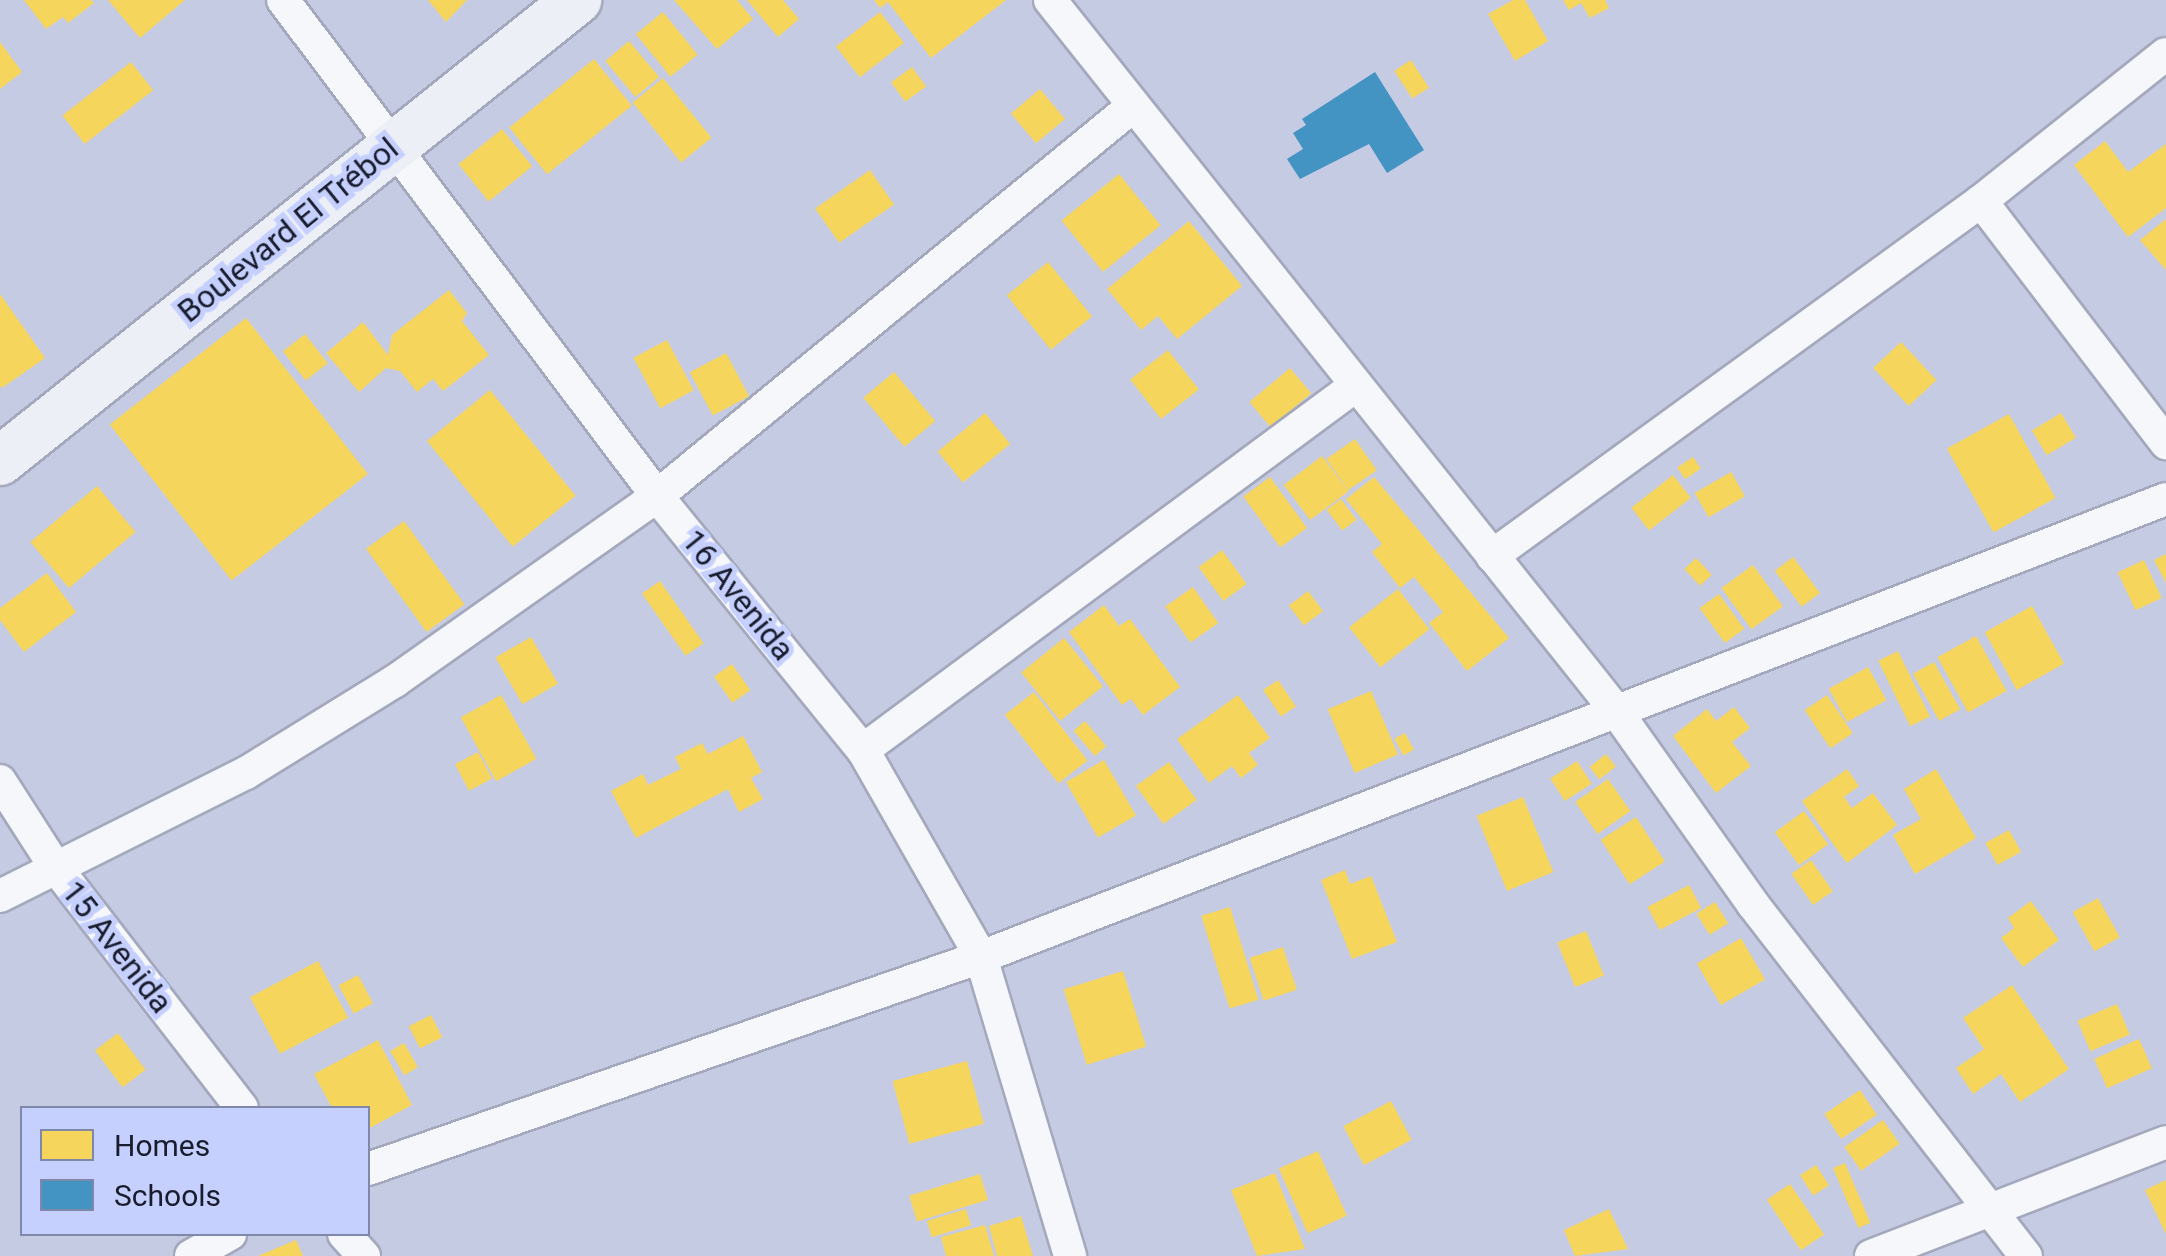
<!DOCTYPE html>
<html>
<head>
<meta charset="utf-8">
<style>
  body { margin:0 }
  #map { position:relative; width:2166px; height:1256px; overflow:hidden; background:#c6cbe4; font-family:Roboto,sans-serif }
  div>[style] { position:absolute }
  .homes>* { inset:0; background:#f6d55c; transform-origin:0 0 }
  .schools>* { inset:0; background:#4393c3 }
  .roads { filter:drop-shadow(2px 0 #a4a8bc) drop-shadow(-2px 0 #a4a8bc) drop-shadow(0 2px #a4a8bc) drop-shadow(0 -2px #a4a8bc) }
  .street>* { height:32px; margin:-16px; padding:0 16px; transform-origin:16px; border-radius:16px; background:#f6f7fb }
  .secondary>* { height:48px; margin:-24px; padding:0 24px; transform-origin:24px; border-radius:24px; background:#edeff6 }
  span { translate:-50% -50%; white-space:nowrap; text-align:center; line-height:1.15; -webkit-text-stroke:10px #c6d0fe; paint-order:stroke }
  .street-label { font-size:32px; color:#181c2c }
  .legend { position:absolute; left:20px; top:1106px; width:350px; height:130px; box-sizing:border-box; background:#c6d0fe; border:2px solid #8088aa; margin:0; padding:12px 18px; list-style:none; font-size:30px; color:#181c2c }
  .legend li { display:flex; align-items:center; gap:20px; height:50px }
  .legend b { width:50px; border:2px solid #8088aa }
</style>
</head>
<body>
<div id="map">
  <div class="homes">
    <div style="clip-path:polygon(24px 0,91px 0,94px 3px,68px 23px,63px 17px,46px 29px)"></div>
    <div style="clip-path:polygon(108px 0,185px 0,140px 38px)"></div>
    <div style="clip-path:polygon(428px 0,467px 0,446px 22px)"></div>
    <div style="clip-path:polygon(674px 0,737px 0,753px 19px,717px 49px)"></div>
    <div style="clip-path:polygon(747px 0,783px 0,799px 19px,778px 37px)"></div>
    <div style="clip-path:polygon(874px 0,1006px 0,931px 58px,888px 2px,880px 8px)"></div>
    <div style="clip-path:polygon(1513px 0,1525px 0,1548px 41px,1515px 61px,1488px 14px)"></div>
    <div style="clip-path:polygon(1563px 0,1605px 0,1609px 8px,1590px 18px,1581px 3px,1569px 10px)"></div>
    <div style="left:663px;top:12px;width:55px;height:35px;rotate:51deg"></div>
    <div style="left:880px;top:12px;width:39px;height:56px;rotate:52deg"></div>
    <div style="left:629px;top:41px;width:47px;height:31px;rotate:50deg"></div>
    <div style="clip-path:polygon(0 42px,22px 72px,0 89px)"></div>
    <div style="left:594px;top:59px;width:60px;height:109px;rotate:51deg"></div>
    <div style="left:1411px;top:60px;width:33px;height:20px;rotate:57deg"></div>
    <div style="left:131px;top:62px;width:36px;height:87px;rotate:52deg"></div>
    <div style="left:912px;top:67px;width:24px;height:26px;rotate:54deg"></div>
    <div style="left:663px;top:78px;width:77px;height:39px;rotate:51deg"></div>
    <div style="left:1040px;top:89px;width:39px;height:38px;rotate:50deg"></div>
    <div style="left:502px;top:129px;width:48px;height:56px;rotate:51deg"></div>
    <div style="clip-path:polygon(2105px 141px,2128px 172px,2166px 144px,2166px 208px,2128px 237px,2074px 165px)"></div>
    <div style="left:870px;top:170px;width:42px;height:67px;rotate:55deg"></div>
    <div style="left:1119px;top:174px;width:66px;height:74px;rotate:51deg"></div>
    <div style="clip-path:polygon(2166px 219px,2166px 270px,2140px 240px)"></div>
    <div style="clip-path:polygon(1189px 221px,1242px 286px,1177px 339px,1158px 316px,1141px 330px,1107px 289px)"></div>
    <div style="left:1048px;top:262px;width:70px;height:53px;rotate:51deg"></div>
    <div style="clip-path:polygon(449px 290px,467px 313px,462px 321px,489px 355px,443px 391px,433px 379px,417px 392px,400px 371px,386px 368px,359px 392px,326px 353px,363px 322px,388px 355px,392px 335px)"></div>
    <div style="clip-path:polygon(0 294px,45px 358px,2px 388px,0 385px)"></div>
    <div style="left:246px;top:318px;width:198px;height:173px;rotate:52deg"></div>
    <div style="left:305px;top:334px;width:37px;height:28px;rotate:52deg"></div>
    <div style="left:667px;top:340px;width:57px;height:38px;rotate:62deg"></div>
    <div style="left:1901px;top:342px;width:52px;height:38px;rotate:47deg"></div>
    <div style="left:1168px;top:350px;width:50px;height:48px;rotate:52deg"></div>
    <div style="left:726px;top:353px;width:49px;height:41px;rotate:62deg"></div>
    <div style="left:1290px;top:368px;width:33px;height:53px;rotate:50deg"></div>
    <div style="left:894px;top:372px;width:64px;height:40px;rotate:50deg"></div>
    <div style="left:490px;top:390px;width:136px;height:81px;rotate:51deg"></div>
    <div style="left:985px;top:413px;width:40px;height:61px;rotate:51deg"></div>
    <div style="left:2061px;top:413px;width:29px;height:34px;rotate:59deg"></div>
    <div style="left:2009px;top:414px;width:96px;height:71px;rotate:61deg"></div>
    <div style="left:1355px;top:439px;width:38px;height:35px;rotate:55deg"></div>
    <div style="left:1322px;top:456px;width:44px;height:48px;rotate:53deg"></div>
    <div style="left:1693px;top:457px;width:14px;height:19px;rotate:56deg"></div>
    <div style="left:1731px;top:472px;width:28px;height:42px;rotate:60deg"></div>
    <div style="left:1673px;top:475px;width:29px;height:53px;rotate:52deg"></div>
    <div style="left:1270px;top:477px;width:63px;height:33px;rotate:54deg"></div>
    <div style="clip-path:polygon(1374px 477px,1509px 638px,1467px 671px,1429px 623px,1443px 612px,1414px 577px,1400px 588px,1372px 552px,1382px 544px,1346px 499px)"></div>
    <div style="left:97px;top:486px;width:60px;height:87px;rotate:50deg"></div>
    <div style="left:1341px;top:499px;width:26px;height:18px;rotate:53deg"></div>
    <div style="left:404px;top:521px;width:103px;height:47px;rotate:54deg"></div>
    <div style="left:1222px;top:550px;width:42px;height:29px;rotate:54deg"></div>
    <div style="clip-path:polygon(2166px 554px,2166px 583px,2154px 560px)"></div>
    <div style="left:1793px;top:557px;width:45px;height:23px;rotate:53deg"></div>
    <div style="left:1696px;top:558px;width:23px;height:16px;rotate:47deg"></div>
    <div style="left:2144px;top:560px;width:42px;height:29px;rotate:65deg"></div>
    <div style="left:1753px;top:565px;width:51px;height:39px;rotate:54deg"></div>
    <div style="clip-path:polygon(47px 573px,76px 612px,24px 652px,0 620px,0 608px)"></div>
    <div style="left:660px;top:581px;width:76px;height:22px;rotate:55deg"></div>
    <div style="left:1193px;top:587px;width:44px;height:34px;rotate:55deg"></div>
    <div style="left:1398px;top:589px;width:51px;height:62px;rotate:52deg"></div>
    <div style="left:1308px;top:591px;width:25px;height:24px;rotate:53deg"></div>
    <div style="left:1719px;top:594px;width:43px;height:24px;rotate:54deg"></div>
    <div style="clip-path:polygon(1104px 605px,1119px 626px,1130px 619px,1180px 687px,1143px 715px,1131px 699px,1122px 705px,1069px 632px)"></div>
    <div style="left:2032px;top:606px;width:66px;height:54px;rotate:61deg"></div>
    <div style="left:1976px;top:636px;width:63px;height:44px;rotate:61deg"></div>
    <div style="left:531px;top:637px;width:54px;height:41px;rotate:60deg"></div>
    <div style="left:1064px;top:638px;width:62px;height:55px;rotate:51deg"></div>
    <div style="left:1898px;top:651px;width:73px;height:22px;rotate:64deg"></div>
    <div style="left:1934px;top:662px;width:54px;height:24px;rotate:61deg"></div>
    <div style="left:732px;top:664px;width:32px;height:22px;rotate:55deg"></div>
    <div style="left:1868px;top:667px;width:38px;height:45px;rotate:61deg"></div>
    <div style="left:1278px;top:680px;width:32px;height:18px;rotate:56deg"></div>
    <div style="left:1371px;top:691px;width:69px;height:47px;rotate:67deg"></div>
    <div style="left:1034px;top:692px;width:87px;height:37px;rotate:52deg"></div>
    <div style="left:501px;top:695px;width:73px;height:46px;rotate:61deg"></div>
    <div style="clip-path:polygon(1238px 695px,1270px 738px,1249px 753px,1258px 765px,1241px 778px,1232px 766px,1209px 783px,1177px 739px)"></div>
    <div style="left:1827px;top:695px;width:46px;height:27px;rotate:56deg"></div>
    <div style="clip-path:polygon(1734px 707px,1750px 728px,1732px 742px,1751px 766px,1716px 793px,1673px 736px,1707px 709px,1716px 721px)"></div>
    <div style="left:1085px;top:721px;width:33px;height:15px;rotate:50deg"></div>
    <div style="left:1405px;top:733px;width:19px;height:12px;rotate:62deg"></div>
    <div style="clip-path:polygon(743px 736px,762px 772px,751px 778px,763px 799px,739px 812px,728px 789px,636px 838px,611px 791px,643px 774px,648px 785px,681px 769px,675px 757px,702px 743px,708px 754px)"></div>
    <div style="left:478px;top:752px;width:30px;height:26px;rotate:62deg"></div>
    <div style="left:1606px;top:754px;width:16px;height:21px;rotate:52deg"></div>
    <div style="left:1104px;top:760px;width:64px;height:44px;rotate:60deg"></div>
    <div style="left:1577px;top:761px;width:27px;height:32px;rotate:57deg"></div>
    <div style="left:1169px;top:762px;width:47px;height:41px;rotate:54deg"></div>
    <div style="clip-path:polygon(1847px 769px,1859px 786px,1844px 797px,1852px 808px,1873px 793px,1897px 825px,1847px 863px,1802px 801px)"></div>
    <div style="clip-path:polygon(1936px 769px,1976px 838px,1915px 874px,1893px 835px,1921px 819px,1904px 789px)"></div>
    <div style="left:1608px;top:779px;width:39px;height:40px;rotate:55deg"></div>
    <div style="left:1523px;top:797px;width:81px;height:50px;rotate:68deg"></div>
    <div style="left:1804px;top:811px;width:41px;height:36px;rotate:54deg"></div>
    <div style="left:1636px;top:817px;width:53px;height:42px;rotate:57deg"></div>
    <div style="left:2009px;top:830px;width:25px;height:27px;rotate:61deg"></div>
    <div style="left:1811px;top:860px;width:38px;height:24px;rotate:55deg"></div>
    <div style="clip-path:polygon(1345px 870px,1350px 884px,1371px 876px,1397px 942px,1352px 959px,1321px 880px)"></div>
    <div style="left:1689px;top:885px;width:26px;height:47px;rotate:62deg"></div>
    <div style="left:2098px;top:898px;width:45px;height:29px;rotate:61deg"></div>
    <div style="clip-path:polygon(2031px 901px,2059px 940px,2023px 967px,2001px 938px,2014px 928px,2008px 918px)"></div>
    <div style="left:1715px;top:902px;width:25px;height:22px;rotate:58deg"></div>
    <div style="left:1230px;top:907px;width:97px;height:30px;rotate:73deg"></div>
    <div style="left:1586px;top:931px;width:48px;height:31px;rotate:68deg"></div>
    <div style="left:1741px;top:938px;width:48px;height:51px;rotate:60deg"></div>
    <div style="left:1283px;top:947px;width:45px;height:35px;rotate:72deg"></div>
    <div style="left:318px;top:961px;width:64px;height:77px;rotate:62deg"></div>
    <div style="left:1123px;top:971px;width:79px;height:62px;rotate:73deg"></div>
    <div style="left:358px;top:975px;width:32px;height:22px;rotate:62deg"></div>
    <div style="clip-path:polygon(2012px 985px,2069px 1069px,2020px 1102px,2001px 1074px,1973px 1094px,1956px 1068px,1984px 1049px,1963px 1018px)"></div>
    <div style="left:2117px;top:1004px;width:33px;height:43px;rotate:67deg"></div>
    <div style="left:431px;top:1015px;width:25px;height:25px;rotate:63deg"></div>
    <div style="left:118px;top:1033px;width:46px;height:29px;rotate:53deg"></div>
    <div style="left:2139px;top:1039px;width:32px;height:49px;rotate:66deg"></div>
    <div style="clip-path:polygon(378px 1040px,412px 1105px,368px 1129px,368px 1108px,332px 1108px,314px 1074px)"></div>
    <div style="left:404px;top:1043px;width:28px;height:16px;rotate:60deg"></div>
    <div style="left:967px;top:1061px;width:65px;height:77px;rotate:75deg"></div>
    <div style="left:1860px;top:1090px;width:30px;height:43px;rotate:56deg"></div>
    <div style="left:1391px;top:1101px;width:44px;height:54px;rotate:62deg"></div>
    <div style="left:1883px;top:1120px;width:29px;height:47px;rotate:55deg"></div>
    <div style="left:1318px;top:1151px;width:71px;height:43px;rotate:66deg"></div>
    <div style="left:1845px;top:1163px;width:65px;height:13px;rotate:67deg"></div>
    <div style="left:1816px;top:1165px;width:24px;height:19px;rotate:57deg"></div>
    <div style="clip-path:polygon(1275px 1173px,1305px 1249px,1257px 1256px,1231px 1190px)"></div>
    <div style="left:980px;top:1174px;width:27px;height:74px;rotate:73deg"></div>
    <div style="clip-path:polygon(2166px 1180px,2166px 1234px,2145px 1190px)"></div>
    <div style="left:1790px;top:1184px;width:61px;height:28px;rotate:56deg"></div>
    <div style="left:966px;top:1209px;width:17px;height:41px;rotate:73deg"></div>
    <div style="clip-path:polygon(1609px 1209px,1628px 1249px,1575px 1256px,1564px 1230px)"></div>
    <div style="clip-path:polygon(1021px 1216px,1033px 1256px,997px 1256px,989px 1226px)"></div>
    <div style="clip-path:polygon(985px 1225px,994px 1256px,946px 1256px,941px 1237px)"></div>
    <div style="clip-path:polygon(296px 1240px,303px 1256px,258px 1256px)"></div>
  </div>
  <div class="schools">
    <div style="clip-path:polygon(1375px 72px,1424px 150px,1387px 173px,1369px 144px,1300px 179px,1287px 159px,1303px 149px,1293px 133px,1306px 125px,1302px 119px)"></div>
  </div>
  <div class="roads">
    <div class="street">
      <div style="left:283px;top:0;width:621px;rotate:52.98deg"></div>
      <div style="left:657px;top:496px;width:327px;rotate:51deg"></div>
      <div style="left:863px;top:750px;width:238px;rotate:60.3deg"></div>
      <div style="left:981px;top:957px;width:312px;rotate:73.4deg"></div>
      <div style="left:1050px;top:0;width:905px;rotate:51.46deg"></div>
      <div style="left:1614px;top:708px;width:239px;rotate:54.7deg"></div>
      <div style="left:1752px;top:903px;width:447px;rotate:52.2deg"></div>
      <div style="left:1981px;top:201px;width:305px;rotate:52.6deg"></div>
      <div style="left:1492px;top:556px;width:604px;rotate:-35.98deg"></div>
      <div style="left:1981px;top:201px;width:236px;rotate:-38.5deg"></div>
      <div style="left:863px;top:750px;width:611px;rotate:-36.48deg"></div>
      <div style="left:0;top:781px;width:100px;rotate:57.3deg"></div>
      <div style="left:54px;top:865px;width:307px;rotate:52.3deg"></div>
      <div style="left:0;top:896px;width:275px;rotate:-26.6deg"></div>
      <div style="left:246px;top:773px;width:175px;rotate:-31.7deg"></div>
      <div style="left:395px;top:681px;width:321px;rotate:-35.2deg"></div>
      <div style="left:657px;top:496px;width:614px;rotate:-39.32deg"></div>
      <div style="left:368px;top:1169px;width:649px;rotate:-19.08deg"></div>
      <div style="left:981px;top:957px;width:1270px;rotate:-21.13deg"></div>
      <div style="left:344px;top:1234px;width:30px;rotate:48deg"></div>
      <div style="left:191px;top:1256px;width:45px;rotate:-29.4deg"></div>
      <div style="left:1871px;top:1256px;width:316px;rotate:-21.1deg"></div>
    </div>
    <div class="secondary">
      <div style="left:0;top:461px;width:739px;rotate:-38.62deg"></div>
    </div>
  </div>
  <div class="street-label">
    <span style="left:288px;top:230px;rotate:-39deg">Boulevard El Trébol</span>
    <span style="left:738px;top:595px;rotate:51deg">16 Avenida</span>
    <span style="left:117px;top:947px;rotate:52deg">15 Avenida</span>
  </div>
  <ul class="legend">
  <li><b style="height:28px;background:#f6d55c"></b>Homes</li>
  <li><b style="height:28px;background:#4393c3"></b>Schools</li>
  </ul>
</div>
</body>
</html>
